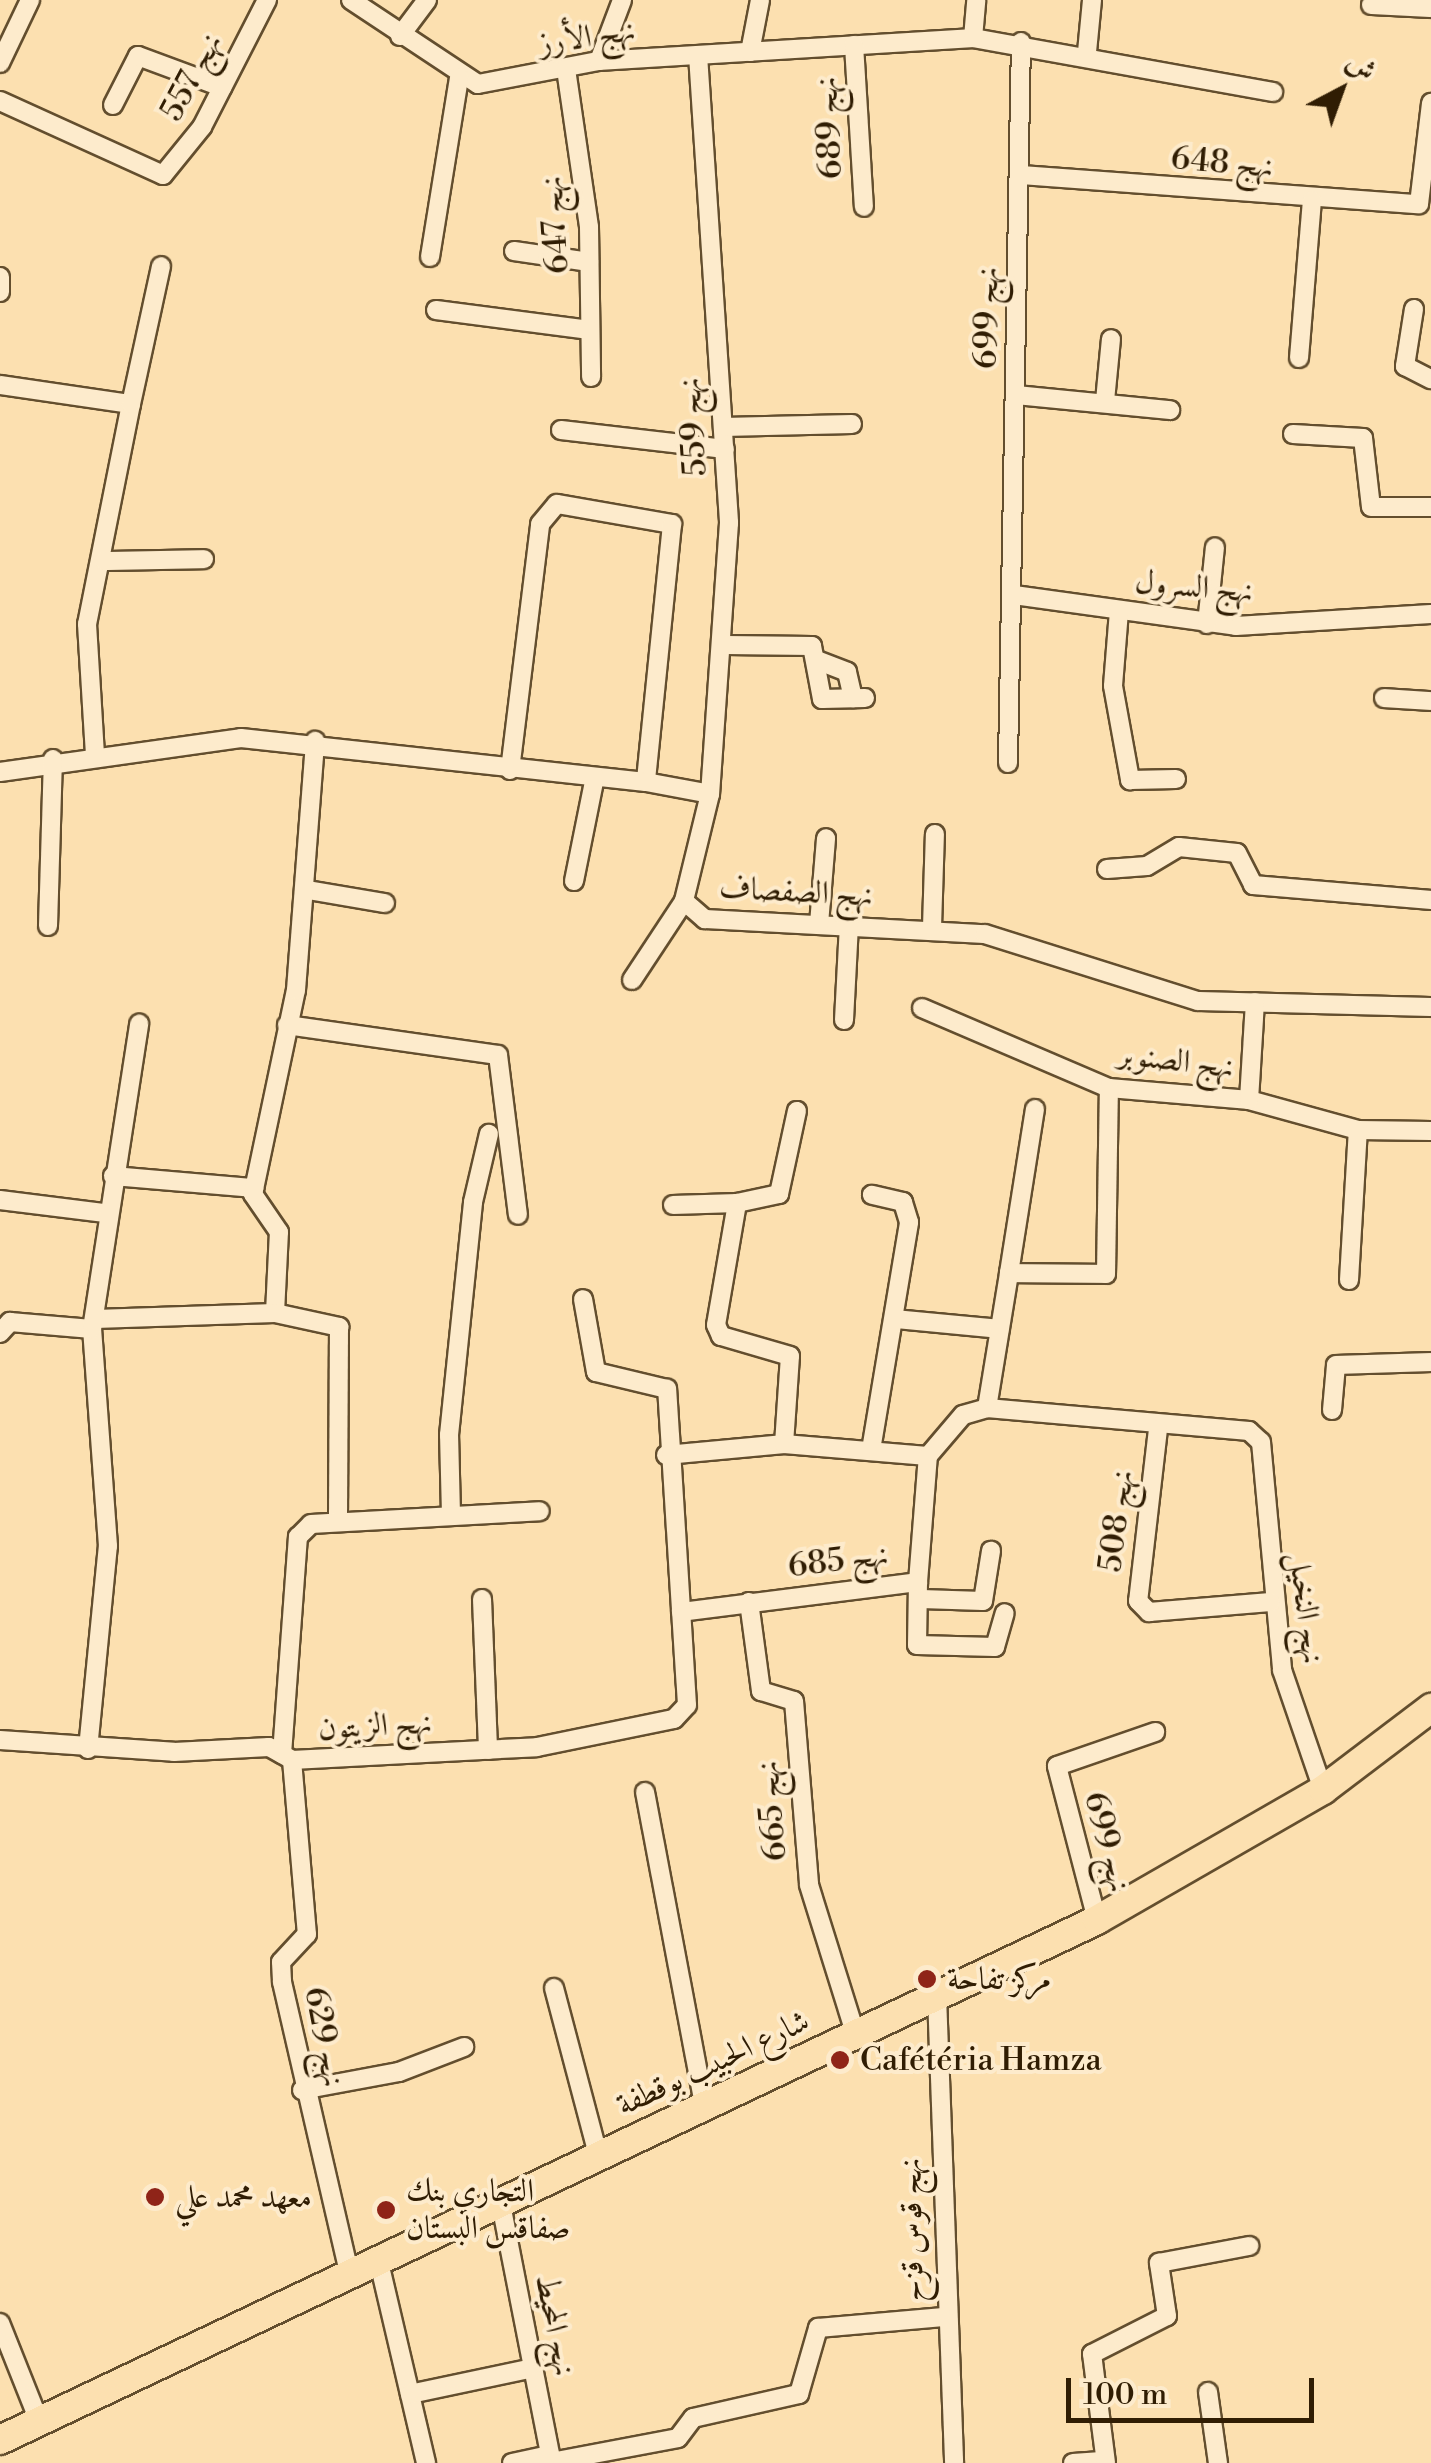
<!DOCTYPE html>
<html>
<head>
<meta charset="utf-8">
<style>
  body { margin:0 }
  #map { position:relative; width:1431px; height:2463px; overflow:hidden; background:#fce0b0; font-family:"Libre Bodoni",Amiri,serif }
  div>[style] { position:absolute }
  .roads { filter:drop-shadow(2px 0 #634e2e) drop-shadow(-2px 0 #634e2e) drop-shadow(0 2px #634e2e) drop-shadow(0 -2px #634e2e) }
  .minor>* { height:18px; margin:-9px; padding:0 9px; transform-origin:9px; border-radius:9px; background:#fdebcc }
  .primary>* { height:28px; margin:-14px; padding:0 14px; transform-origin:14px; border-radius:14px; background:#fce0b0 }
  .dots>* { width:28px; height:28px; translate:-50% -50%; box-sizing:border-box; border:5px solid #fdebcc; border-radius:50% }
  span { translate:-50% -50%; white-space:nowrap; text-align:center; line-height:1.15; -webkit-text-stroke:8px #fdebcc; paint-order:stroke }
  .street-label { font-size:32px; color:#301d03 }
  .poi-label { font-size:32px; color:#301d03 }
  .left { translate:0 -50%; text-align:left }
  .north { position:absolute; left:1291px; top:40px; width:100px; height:100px; -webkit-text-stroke:8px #fdebcc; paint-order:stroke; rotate:41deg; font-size:28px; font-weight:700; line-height:40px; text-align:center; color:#301d03 }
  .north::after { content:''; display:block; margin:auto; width:35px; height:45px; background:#301d03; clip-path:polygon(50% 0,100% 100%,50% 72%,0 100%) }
  .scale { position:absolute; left:1066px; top:2378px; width:248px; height:45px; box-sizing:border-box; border:5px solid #301d03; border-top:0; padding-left:12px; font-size:30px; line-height:35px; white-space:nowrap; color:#301d03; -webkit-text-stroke:8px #fdebcc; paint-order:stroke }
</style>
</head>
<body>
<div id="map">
  <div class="roads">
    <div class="minor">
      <div style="left:351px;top:0;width:152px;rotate:33.5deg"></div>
      <div style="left:478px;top:84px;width:123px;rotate:-10.8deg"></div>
      <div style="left:599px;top:61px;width:375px;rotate:-3.5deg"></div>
      <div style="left:973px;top:38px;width:305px;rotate:10.2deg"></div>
      <div style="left:1371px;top:5px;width:60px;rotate:2.9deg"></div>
      <div style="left:400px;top:36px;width:45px;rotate:-53.1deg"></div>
      <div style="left:973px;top:38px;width:38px;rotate:-85deg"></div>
      <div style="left:854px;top:45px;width:162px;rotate:86.5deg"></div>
      <div style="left:750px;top:52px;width:53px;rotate:-79.1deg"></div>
      <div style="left:1087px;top:52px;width:52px;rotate:-84.5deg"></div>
      <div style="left:698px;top:55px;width:469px;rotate:86.2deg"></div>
      <div style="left:729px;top:523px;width:272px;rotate:94deg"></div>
      <div style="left:599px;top:61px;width:65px;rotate:-69.3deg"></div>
      <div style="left:0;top:63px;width:70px;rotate:-64.5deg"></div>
      <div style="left:566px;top:69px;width:160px;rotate:81.7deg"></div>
      <div style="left:589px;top:227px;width:150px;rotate:89.2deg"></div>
      <div style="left:0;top:101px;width:179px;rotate:24.4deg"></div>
      <div style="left:163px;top:175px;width:62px;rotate:-50.9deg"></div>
      <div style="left:202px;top:127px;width:143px;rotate:-62.9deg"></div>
      <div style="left:113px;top:105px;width:55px;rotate:-63deg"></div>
      <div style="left:138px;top:56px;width:90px;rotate:20.3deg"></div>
      <div style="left:1020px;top:175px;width:400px;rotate:4.2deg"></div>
      <div style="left:1419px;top:204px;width:102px;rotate:-83.2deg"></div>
      <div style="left:514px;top:251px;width:76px;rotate:8.3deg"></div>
      <div style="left:430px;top:257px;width:182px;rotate:-80.8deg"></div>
      <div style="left:0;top:277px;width:15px;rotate:90deg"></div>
      <div style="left:1414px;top:309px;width:58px;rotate:99deg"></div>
      <div style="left:1405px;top:366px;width:29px;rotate:27deg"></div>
      <div style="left:436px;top:310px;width:155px;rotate:7.4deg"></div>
      <div style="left:1299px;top:358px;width:158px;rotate:-85.3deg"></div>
      <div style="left:0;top:385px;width:132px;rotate:8.3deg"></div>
      <div style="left:131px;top:404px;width:224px;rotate:101.3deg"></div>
      <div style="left:87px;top:624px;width:132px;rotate:86.5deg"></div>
      <div style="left:1016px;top:395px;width:155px;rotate:5.6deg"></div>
      <div style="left:1105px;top:401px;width:62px;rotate:-84.5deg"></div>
      <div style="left:131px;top:404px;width:141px;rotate:-77.7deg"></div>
      <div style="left:723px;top:427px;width:129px;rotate:-1.3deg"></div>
      <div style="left:561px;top:430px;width:165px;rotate:6.6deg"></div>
      <div style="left:1293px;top:434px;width:70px;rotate:3.3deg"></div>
      <div style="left:1363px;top:438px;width:69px;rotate:83.4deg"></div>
      <div style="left:1371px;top:507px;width:60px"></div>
      <div style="left:104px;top:561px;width:100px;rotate:-1.1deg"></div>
      <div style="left:1014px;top:595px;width:224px;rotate:7.9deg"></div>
      <div style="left:1236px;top:626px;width:195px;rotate:-3.5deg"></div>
      <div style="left:1119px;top:611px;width:75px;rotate:94.6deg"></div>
      <div style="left:1113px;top:686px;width:96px;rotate:79.7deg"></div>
      <div style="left:1130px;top:780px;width:46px;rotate:-1.2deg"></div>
      <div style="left:1207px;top:624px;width:77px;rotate:-84.1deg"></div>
      <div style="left:726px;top:645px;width:86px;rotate:0.7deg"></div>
      <div style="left:812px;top:646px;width:54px;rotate:79.3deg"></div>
      <div style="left:822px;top:699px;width:43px;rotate:-1.3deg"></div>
      <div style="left:819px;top:661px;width:30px;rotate:21deg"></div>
      <div style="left:847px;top:672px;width:27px;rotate:77deg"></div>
      <div style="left:1384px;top:698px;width:47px;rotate:3.7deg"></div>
      <div style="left:1008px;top:763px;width:721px;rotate:-88.97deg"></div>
      <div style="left:510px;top:770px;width:248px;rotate:-83deg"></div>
      <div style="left:540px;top:524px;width:26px;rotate:-50deg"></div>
      <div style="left:557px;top:504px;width:117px;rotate:9.9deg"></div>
      <div style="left:672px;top:524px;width:259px;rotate:95.8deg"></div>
      <div style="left:0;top:772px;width:243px;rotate:-8deg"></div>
      <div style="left:241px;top:738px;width:407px;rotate:6.2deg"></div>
      <div style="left:646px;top:782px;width:65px;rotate:10.6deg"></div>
      <div style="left:710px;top:794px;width:110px;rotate:103.7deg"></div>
      <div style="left:684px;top:901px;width:28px;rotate:41deg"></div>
      <div style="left:705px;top:919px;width:280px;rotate:3.1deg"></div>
      <div style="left:985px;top:934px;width:223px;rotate:17.5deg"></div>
      <div style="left:1198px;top:1001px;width:233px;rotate:1.5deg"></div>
      <div style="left:1107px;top:869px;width:40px;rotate:-4.3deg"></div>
      <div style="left:1147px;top:866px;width:37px;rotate:-31deg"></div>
      <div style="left:1179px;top:847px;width:58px;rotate:5.9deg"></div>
      <div style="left:1237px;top:853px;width:36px;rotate:63deg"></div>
      <div style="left:1253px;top:885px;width:179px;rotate:4.8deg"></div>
      <div style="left:574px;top:881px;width:106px;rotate:-78.6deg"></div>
      <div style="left:308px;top:890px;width:78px;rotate:9.6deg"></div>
      <div style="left:819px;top:924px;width:86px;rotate:-85.3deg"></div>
      <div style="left:48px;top:926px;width:167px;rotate:-88.3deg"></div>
      <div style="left:932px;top:927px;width:93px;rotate:-88.2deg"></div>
      <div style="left:632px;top:980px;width:95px;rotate:-56.6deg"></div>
      <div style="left:922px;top:1008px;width:203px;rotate:23.2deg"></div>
      <div style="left:1109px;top:1088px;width:141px;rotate:4.9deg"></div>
      <div style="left:1249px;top:1100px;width:113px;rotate:15.4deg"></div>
      <div style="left:1358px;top:1130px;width:73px;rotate:0.8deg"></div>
      <div style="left:844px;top:1020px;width:95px;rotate:-87deg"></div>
      <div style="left:287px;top:1025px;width:213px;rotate:8.1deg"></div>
      <div style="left:498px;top:1055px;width:161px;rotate:82.9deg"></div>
      <div style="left:1249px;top:1100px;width:98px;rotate:-86.5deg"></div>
      <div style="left:113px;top:1176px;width:142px;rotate:4.9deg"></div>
      <div style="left:0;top:1200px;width:106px;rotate:7.1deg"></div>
      <div style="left:673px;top:1205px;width:64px;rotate:-1.8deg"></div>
      <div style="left:1009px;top:1273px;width:166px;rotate:-81deg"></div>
      <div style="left:1349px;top:1280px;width:150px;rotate:-86.6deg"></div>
      <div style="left:275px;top:1313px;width:81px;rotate:-87.2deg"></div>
      <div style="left:279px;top:1232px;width:46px;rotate:-124.4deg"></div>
      <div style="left:253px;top:1194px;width:208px;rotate:-78.1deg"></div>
      <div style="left:296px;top:990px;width:250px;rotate:-85.6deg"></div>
      <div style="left:95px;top:1319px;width:180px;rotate:-1.9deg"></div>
      <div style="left:275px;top:1313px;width:66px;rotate:12.3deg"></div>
      <div style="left:339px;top:1327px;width:194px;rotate:90.3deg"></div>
      <div style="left:895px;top:1319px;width:105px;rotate:5.4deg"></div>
      <div style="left:0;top:1333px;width:15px;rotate:-48deg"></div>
      <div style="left:10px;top:1322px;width:82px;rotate:4.9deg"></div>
      <div style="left:987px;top:1408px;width:263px;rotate:5deg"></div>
      <div style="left:1249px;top:1431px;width:16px;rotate:43deg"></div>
      <div style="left:1261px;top:1442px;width:229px;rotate:84.7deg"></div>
      <div style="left:1282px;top:1670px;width:127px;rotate:71.1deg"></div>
      <div style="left:1332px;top:1410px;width:45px;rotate:-84.9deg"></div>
      <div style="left:1336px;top:1365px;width:95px;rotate:-1.8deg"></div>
      <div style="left:1158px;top:1429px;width:173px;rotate:96.6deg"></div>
      <div style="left:1138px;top:1601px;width:16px;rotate:45deg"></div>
      <div style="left:1149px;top:1612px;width:122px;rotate:-4.7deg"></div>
      <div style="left:784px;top:1444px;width:88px;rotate:-86.1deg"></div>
      <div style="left:790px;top:1356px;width:72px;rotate:-163.8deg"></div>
      <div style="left:721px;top:1336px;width:12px;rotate:-114deg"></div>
      <div style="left:716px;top:1325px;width:124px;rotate:-80.2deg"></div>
      <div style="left:737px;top:1203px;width:43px;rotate:-12.1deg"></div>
      <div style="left:779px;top:1194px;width:85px;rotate:-77.8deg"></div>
      <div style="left:871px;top:1450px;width:231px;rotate:-80.5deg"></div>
      <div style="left:909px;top:1222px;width:21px;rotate:-107deg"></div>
      <div style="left:903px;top:1202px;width:32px;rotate:-167deg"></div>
      <div style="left:666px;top:1455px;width:119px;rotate:-5.3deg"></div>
      <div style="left:784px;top:1444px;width:144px;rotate:4.8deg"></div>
      <div style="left:451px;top:1515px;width:80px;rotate:-91.4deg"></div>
      <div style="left:449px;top:1435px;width:234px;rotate:-84.1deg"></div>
      <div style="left:473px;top:1202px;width:70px;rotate:-76.8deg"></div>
      <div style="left:918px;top:1582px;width:63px;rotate:90.9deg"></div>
      <div style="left:917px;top:1645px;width:78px;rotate:1.5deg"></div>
      <div style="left:995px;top:1647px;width:35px;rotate:-74deg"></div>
      <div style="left:482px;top:1599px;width:151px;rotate:87.7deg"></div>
      <div style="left:921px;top:1599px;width:62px;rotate:1.8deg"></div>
      <div style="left:983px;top:1601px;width:51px;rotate:-80.9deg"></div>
      <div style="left:749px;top:1602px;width:90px;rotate:82.3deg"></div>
      <div style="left:761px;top:1691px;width:34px;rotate:17deg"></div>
      <div style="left:794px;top:1701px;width:185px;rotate:85.3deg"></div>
      <div style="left:809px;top:1885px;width:158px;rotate:72.7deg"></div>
      <div style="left:681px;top:1612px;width:239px;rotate:-7.2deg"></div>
      <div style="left:918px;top:1582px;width:126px;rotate:-85.5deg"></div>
      <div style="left:928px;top:1456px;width:54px;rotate:-49.5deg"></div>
      <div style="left:963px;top:1415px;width:25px;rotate:-16deg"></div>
      <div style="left:987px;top:1408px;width:137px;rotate:-80.7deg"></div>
      <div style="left:1009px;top:1273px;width:97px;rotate:0.6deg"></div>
      <div style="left:1106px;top:1274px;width:186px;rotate:-89.1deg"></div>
      <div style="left:0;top:1740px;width:174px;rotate:3.9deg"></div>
      <div style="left:174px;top:1752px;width:95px;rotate:-3deg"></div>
      <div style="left:269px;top:1747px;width:26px;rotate:29deg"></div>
      <div style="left:292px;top:1760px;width:245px;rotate:-3deg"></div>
      <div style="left:537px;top:1747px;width:140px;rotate:-11.6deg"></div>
      <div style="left:674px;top:1719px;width:19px;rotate:-47deg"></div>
      <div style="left:687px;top:1705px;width:317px;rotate:-93.6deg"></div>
      <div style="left:667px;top:1389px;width:73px;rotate:-166.5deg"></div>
      <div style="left:596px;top:1372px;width:74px;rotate:-100.1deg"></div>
      <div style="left:88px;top:1749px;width:204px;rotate:-84.4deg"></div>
      <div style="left:108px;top:1546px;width:218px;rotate:-94.2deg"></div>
      <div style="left:92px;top:1329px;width:309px;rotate:-81.2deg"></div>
      <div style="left:282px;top:1754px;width:218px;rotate:-85.8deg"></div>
      <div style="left:298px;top:1537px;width:18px;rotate:-45deg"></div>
      <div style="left:311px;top:1524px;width:229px;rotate:-3.2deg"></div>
      <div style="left:292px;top:1760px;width:175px;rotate:85.1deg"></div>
      <div style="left:307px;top:1934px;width:38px;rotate:133deg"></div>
      <div style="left:281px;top:1962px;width:20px;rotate:87deg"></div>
      <div style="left:282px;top:1982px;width:298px;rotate:77deg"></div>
      <div style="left:645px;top:1792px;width:319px;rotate:79.3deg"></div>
      <div style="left:1097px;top:1920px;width:159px;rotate:-104.6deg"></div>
      <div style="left:1057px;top:1766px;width:104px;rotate:-19.1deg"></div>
      <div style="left:554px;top:1988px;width:172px;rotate:75.2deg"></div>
      <div style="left:937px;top:1996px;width:467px;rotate:87.9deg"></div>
      <div style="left:302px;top:2090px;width:99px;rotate:-10.5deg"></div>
      <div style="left:399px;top:2072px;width:70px;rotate:-21deg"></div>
      <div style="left:500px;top:2199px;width:269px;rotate:78.9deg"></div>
      <div style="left:378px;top:2258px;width:211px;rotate:76.8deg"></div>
      <div style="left:0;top:2323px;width:105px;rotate:68.3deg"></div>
      <div style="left:1208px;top:2392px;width:72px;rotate:82deg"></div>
      <div style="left:410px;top:2394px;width:126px;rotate:-11.9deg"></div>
      <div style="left:551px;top:2462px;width:129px;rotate:-10.7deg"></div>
      <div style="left:678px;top:2438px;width:25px;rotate:-53deg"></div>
      <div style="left:693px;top:2418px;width:109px;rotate:-12.8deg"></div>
      <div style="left:799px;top:2394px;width:69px;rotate:-73.9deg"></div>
      <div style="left:818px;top:2328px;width:126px;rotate:-5deg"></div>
      <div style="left:512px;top:2463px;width:39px;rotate:-12deg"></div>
      <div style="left:1073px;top:2463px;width:32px;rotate:-4deg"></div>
      <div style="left:1106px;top:2463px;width:110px;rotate:-97.3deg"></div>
      <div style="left:1092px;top:2354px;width:84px;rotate:-26.9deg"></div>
      <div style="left:1167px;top:2316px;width:54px;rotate:-98.6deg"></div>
      <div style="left:1159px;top:2263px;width:92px;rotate:-10.7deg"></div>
    </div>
    <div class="primary">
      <div style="left:0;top:2440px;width:1214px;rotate:-25.36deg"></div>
      <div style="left:1097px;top:1920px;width:261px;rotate:-29.9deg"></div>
      <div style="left:1323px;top:1790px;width:136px;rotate:-37.2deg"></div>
    </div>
  </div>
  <div class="dots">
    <div style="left:927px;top:1979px;background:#8f2418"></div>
    <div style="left:840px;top:2060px;background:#8f2418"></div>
    <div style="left:155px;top:2197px;background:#8f2418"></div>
    <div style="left:386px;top:2210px;background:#8f2418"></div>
  </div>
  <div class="street-label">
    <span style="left:587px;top:37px;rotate:-8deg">نهج الأرز</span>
    <span style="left:192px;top:77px;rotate:-62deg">نهج 557</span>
    <span style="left:829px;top:128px;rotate:-93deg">نهج 689</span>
    <span style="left:1222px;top:163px;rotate:5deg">نهج 648</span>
    <span style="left:555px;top:225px;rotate:-94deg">نهج 647</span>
    <span style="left:987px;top:318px;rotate:-89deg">نهج 699</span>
    <span style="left:693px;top:427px;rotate:-94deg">نهج 559</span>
    <span style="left:1194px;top:587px;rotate:5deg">نهج السرول</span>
    <span style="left:796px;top:892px;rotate:3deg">نهج الصفصاف</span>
    <span style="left:1176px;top:1061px;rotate:7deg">نهج الصنوبر</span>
    <span style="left:1117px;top:1521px;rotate:-83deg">نهج 508</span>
    <span style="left:838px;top:1561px;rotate:-7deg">نهج 685</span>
    <span style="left:1306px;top:1608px;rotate:83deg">نهج النخيل</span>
    <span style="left:375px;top:1726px;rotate:-3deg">نهج الزيتون</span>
    <span style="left:772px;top:1811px;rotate:-95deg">نهج 665</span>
    <span style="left:1107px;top:1842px;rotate:75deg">نهج 699</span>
    <span style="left:324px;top:2037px;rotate:79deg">نهج 629</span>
    <span style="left:713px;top:2063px;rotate:-25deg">شارع الحبيب بوقطفة</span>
    <span style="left:912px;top:2230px;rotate:-91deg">نهج قوس قزح</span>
    <span style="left:555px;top:2325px;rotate:79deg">نهج المحيط</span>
  </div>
  <div class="poi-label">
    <span class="left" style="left:947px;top:1979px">مركز تفاحة</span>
    <span class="left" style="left:860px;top:2060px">Cafétéria Hamza</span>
    <span class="left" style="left:406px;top:2210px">التجاري بنك<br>صفاقس البستان</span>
    <span class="left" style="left:175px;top:2197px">معهد محمد علي</span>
  </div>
  <div class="north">ش</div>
  <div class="scale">100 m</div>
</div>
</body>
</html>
